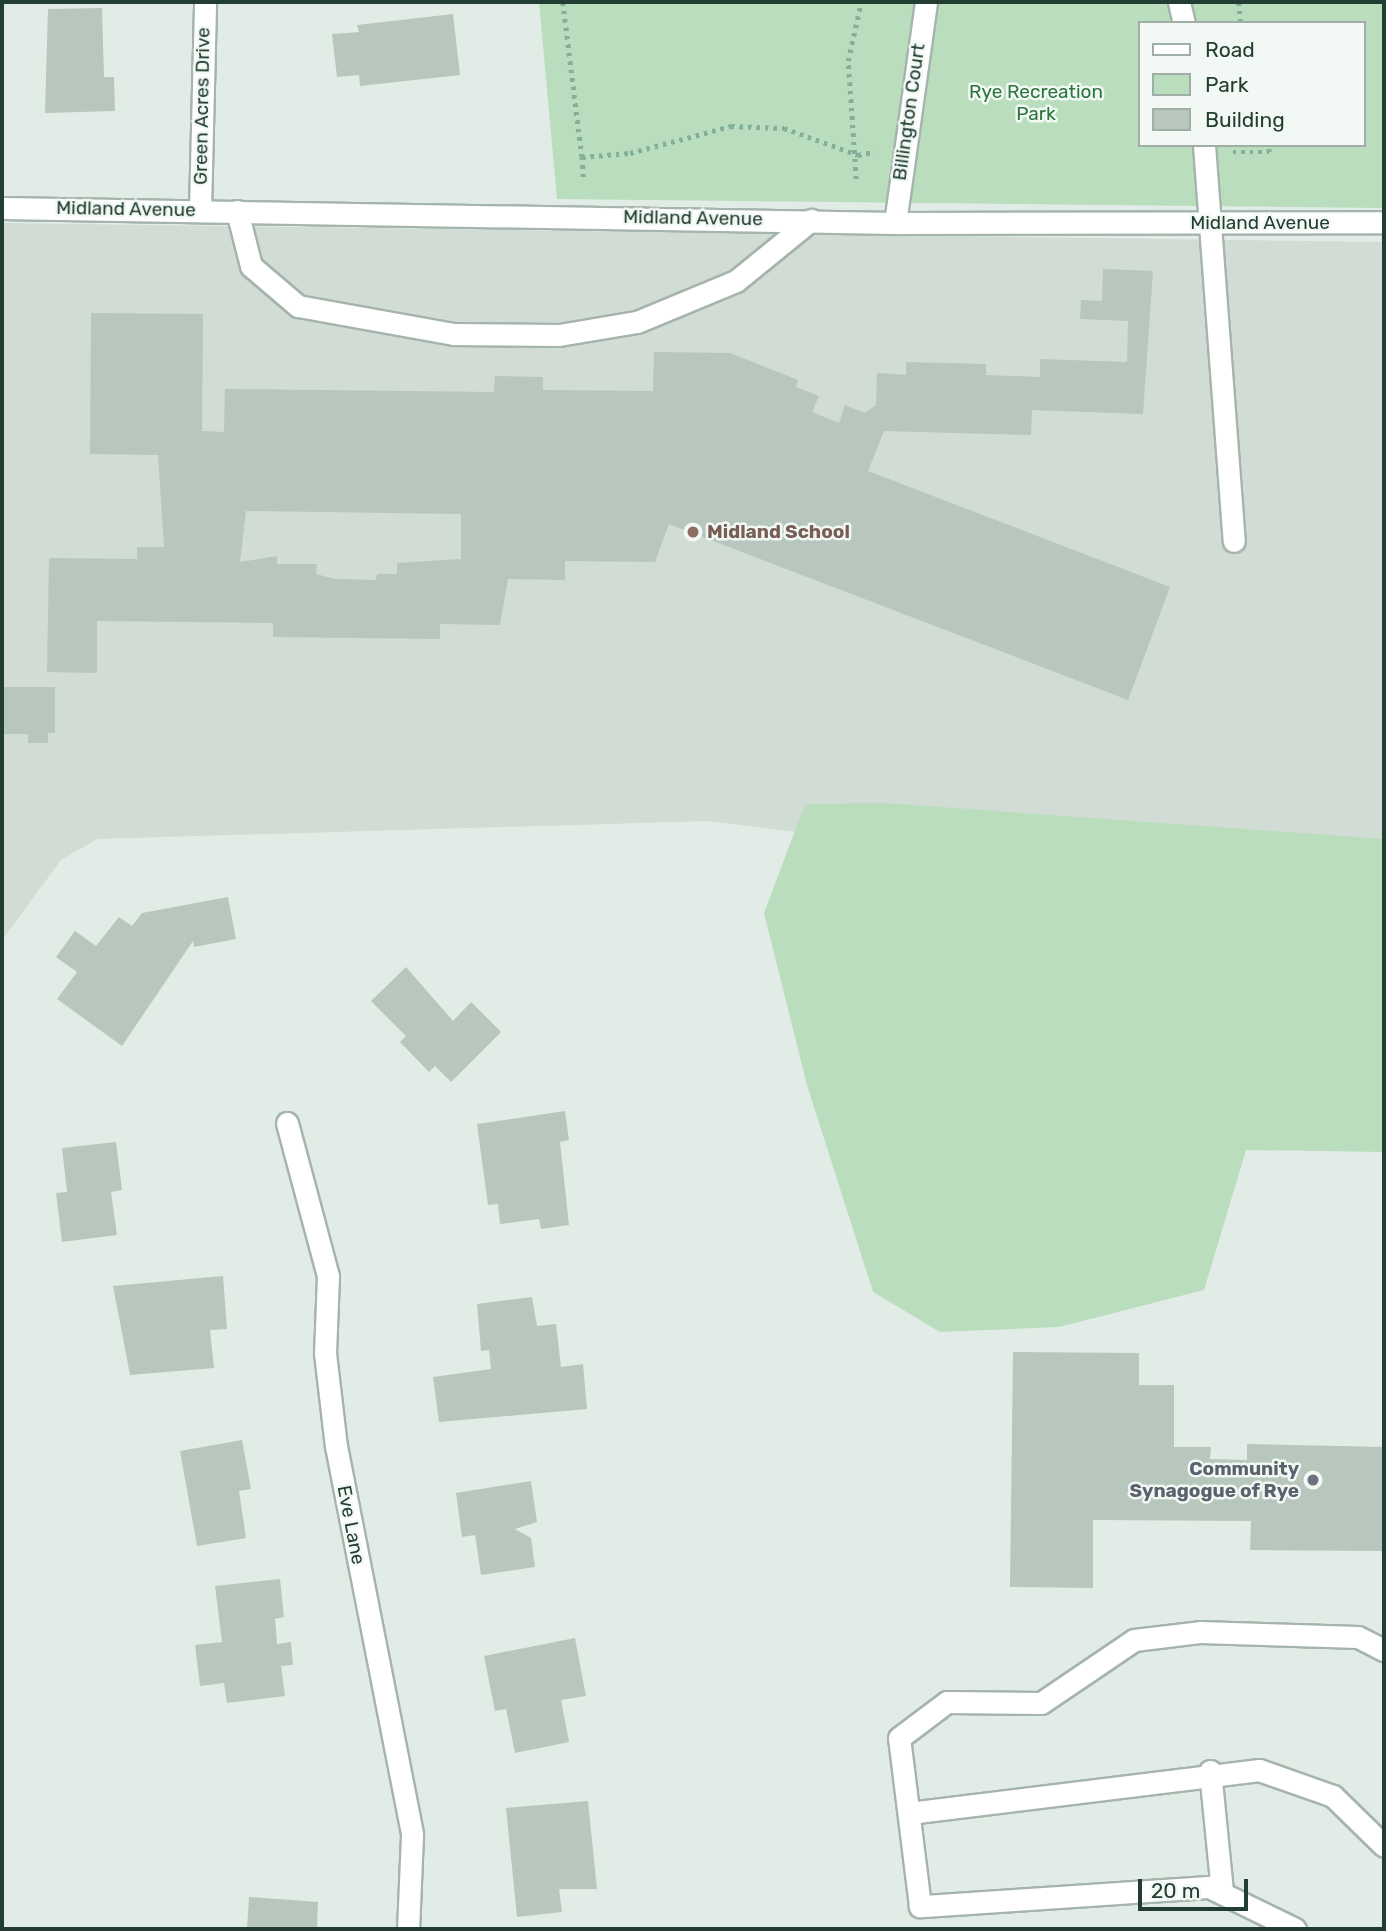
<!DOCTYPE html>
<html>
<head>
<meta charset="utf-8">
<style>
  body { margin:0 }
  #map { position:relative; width:1386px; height:1931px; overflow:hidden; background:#e2ece6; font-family:Rubik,sans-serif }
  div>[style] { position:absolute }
  .built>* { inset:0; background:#d0dcd4 }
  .green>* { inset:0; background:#baddbe }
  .building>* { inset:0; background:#b7c7be }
  .path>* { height:4.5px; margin-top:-2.25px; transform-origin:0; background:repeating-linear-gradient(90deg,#82b09a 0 3.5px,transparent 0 8.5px) }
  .roads { filter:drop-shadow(2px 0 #a5b4ac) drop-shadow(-2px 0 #a5b4ac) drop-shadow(0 2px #a5b4ac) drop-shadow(0 -2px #a5b4ac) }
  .minor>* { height:21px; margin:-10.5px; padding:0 10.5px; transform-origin:10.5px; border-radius:10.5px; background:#fff }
  .dots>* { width:19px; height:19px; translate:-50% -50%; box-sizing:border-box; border:4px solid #f2f9f4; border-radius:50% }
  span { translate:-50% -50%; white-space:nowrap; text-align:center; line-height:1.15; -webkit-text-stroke:5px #f2f9f4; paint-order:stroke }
  .park-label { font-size:19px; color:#2b743c }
  .street-label { font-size:19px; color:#223d31 }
  .education-label { font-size:19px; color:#785e54; font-weight:700 }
  .left { translate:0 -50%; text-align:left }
  .worship-label { font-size:19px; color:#5b616d; font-weight:700 }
  .right { translate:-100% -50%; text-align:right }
  .frame { position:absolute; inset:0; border:4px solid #223d31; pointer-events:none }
  .legend { position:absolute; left:1138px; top:21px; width:228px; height:126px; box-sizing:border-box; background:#f2f9f4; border:2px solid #9faea6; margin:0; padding:9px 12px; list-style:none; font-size:21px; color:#223d31 }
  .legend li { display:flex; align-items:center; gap:14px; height:35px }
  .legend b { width:35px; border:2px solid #9faea6 }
  .scale { position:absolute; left:1138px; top:1879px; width:110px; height:32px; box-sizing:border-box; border:4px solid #223d31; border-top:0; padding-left:9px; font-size:21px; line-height:24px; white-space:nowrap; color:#223d31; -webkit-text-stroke:5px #f2f9f4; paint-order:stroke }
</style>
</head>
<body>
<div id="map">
  <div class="built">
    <div style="clip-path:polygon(2px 223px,1384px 242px,1384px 906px,709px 821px,97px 839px,61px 860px,2px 940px)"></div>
  </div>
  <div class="green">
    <div style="clip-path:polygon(evenodd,539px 2px,1384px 2px,1384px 208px,557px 199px,539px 2px,1139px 23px,1363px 23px,1363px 145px,1139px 145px,1139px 23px)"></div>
    <div style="clip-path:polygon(885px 803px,1384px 839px,1384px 1152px,1246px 1150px,1204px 1290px,1059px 1327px,940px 1332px,873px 1292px,807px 1085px,764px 913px,805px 804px)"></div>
  </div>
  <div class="building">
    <div style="clip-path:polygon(102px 8px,104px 77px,114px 77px,115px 111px,45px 113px,48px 9px)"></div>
    <div style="clip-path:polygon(453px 14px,460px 75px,360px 86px,359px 75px,337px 77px,332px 34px,359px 32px,357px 25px)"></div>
    <div style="clip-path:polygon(evenodd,1103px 269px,1153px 271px,1143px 414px,1032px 410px,1031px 435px,884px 431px,868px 471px,1170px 587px,1128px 700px,669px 524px,655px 562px,565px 561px,565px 580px,508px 579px,500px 625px,440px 624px,440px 639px,273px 637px,273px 623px,97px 621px,97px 673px,47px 672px,49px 558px,137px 559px,137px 547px,164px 547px,158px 455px,90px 454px,91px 313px,203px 314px,202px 431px,224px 432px,225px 389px,494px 392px,495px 376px,543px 377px,543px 390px,653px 391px,654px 352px,730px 353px,798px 380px,796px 387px,819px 396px,812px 412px,839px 423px,845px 405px,865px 413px,876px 405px,877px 373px,906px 375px,906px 362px,986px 364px,986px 375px,1040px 377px,1040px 359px,1127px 362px,1128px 321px,1080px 319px,1081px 300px,1102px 301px,1103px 269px,246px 511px,461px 514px,461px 559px,397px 563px,397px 574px,377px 574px,376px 580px,335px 579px,316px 574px,317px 564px,277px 564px,277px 556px,240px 562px,246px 511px)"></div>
    <div style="clip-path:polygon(2px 687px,55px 687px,55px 733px,48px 733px,48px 743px,28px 743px,28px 734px,2px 734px)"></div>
    <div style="clip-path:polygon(228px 897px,236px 939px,194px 947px,193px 941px,122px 1046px,57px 999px,77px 972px,56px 957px,75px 931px,96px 946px,119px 917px,132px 926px,142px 913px)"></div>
    <div style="clip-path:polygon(406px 967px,453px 1021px,471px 1002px,501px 1032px,451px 1082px,435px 1066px,429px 1072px,400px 1042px,406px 1036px,371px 1001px)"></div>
    <div style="clip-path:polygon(565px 1111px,569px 1140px,560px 1142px,569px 1225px,541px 1229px,539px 1219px,500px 1224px,498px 1204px,488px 1205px,477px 1124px)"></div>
    <div style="clip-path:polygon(116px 1142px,122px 1190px,111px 1192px,117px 1235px,62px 1242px,56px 1193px,67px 1192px,62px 1148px)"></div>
    <div style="clip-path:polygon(223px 1276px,227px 1329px,210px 1330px,214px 1368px,130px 1375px,113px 1286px)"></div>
    <div style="clip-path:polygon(532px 1297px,537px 1326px,556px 1324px,561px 1367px,583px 1364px,587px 1409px,439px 1422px,433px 1377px,491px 1369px,489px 1350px,481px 1351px,477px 1304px)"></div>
    <div style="clip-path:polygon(1013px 1352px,1139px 1353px,1139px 1385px,1174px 1385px,1174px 1447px,1211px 1447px,1210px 1459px,1247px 1460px,1247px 1444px,1384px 1447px,1384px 1551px,1250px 1550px,1251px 1521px,1093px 1520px,1093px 1588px,1010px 1587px)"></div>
    <div style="clip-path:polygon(242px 1440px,251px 1489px,239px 1491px,246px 1538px,197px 1546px,180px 1451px)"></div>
    <div style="clip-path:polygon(531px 1481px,537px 1522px,515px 1529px,531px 1538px,535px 1567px,481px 1575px,475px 1535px,462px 1537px,456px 1493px)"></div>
    <div style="clip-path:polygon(280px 1579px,284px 1617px,275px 1619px,277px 1644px,291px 1642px,293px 1665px,281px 1666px,285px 1696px,227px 1703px,224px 1683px,200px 1686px,195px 1645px,222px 1642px,215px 1586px)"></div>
    <div style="clip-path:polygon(575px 1638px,586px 1696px,561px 1700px,569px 1742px,515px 1753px,506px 1709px,495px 1711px,484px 1656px)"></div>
    <div style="clip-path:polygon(588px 1801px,597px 1889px,559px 1889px,562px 1912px,517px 1917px,506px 1808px)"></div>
    <div style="clip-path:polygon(249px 1897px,318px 1902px,317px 1929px,247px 1929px)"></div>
  </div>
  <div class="path">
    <div style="left:563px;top:2px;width:156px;rotate:83deg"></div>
    <div style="left:1239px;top:2px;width:21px;rotate:85deg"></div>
    <div style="left:1233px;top:152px;width:36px"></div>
    <div style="left:1269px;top:152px;width:7px;rotate:-98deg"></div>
    <div style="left:583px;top:177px;width:20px;rotate:-93deg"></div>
    <div style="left:582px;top:157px;width:48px;rotate:-4.8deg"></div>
    <div style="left:630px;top:153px;width:105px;rotate:-15deg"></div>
    <div style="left:731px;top:126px;width:53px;rotate:2.2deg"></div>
    <div style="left:784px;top:128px;width:79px;rotate:20deg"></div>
    <div style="left:858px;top:155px;width:17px;rotate:-10deg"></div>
    <div style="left:856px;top:179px;width:118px;rotate:-93.9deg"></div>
    <div style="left:848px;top:61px;width:60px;rotate:-77.6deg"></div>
  </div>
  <div class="roads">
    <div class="minor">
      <div style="left:1179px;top:2px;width:22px;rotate:77deg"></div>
      <div style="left:1204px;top:145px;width:397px;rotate:85.7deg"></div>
      <div style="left:2px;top:208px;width:893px;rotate:0.96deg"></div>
      <div style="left:895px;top:223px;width:489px;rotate:-0.1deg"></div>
      <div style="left:200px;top:210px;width:208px;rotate:-88.6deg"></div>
      <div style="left:237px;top:211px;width:57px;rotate:75.7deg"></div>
      <div style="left:251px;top:266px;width:62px;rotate:40.4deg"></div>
      <div style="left:298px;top:306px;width:158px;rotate:10.2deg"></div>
      <div style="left:453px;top:334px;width:106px;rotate:0.5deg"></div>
      <div style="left:559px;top:335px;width:79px;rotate:-9.5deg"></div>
      <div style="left:637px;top:322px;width:107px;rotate:-22.5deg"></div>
      <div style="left:736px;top:281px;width:97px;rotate:-39.1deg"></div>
      <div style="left:895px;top:223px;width:223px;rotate:-82deg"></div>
      <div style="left:287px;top:1123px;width:158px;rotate:75deg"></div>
      <div style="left:328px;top:1276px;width:77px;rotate:92.2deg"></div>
      <div style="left:325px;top:1353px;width:94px;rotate:83.3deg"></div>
      <div style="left:336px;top:1446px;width:396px;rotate:78.9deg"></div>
      <div style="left:412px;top:1835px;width:94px;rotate:92.4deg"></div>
      <div style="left:1210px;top:1771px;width:122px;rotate:84.3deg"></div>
      <div style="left:909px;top:1813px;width:353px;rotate:-7deg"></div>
      <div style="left:1259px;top:1770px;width:78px;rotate:19.4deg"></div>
      <div style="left:1333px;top:1796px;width:71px;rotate:44.4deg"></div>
      <div style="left:1295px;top:1929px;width:96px;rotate:-154deg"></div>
      <div style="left:1209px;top:1887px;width:290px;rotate:176.2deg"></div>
      <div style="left:920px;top:1906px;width:169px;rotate:-97.1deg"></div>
      <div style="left:899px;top:1738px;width:60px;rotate:-36.9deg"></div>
      <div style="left:947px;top:1702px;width:94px;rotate:0.6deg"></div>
      <div style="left:1041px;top:1703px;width:112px;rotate:-34.1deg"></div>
      <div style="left:1134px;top:1640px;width:66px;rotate:-6.9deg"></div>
      <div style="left:1200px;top:1632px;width:158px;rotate:1.8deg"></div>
      <div style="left:1358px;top:1637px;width:29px;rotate:27deg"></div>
    </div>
  </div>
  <div class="dots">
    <div style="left:693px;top:532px;background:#8d6e63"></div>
    <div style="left:1313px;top:1480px;background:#6b7280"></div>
  </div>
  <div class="park-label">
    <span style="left:1036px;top:103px">Rye Recreation<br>Park</span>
  </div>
  <div class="street-label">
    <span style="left:202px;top:106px;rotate:-89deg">Green Acres Drive</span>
    <span style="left:909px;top:112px;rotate:-82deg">Billington Court</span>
    <span style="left:126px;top:209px;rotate:1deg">Midland Avenue</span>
    <span style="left:693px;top:218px;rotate:1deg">Midland Avenue</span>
    <span style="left:1260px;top:223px">Midland Avenue</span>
    <span style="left:351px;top:1525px;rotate:79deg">Eve Lane</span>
  </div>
  <div class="education-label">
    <span class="left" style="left:707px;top:532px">Midland School</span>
  </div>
  <div class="worship-label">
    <span class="right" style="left:1299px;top:1480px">Community<br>Synagogue of Rye</span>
  </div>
  <div class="frame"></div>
  <ul class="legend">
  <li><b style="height:9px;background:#fff"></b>Road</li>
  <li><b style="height:19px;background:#baddbe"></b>Park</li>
  <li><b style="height:19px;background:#b7c7be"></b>Building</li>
  </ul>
  <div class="scale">20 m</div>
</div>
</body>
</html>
